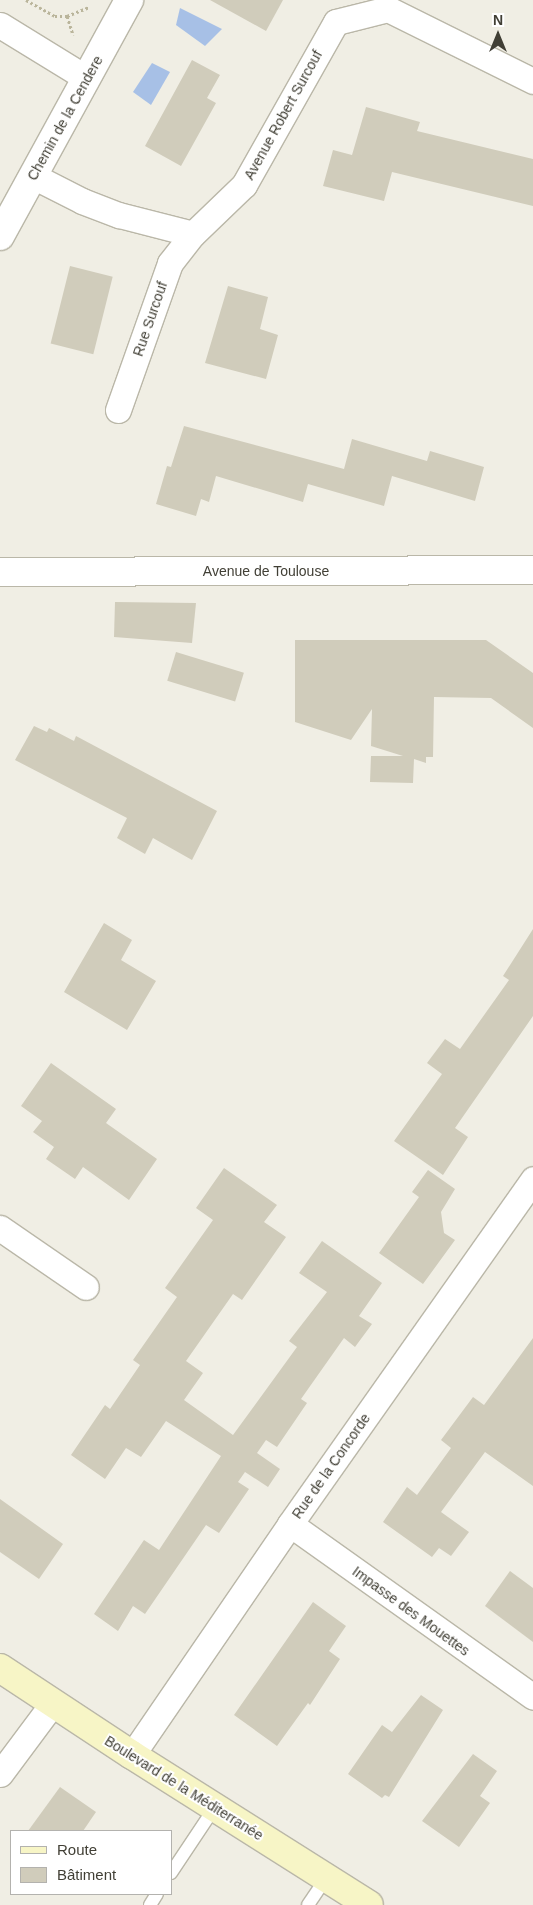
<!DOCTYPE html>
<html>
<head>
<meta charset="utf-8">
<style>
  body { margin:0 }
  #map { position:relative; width:533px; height:1905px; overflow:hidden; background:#f0eee4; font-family:Helvetica,sans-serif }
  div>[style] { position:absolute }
  .water>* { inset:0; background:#a7c0e6 }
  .building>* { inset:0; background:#d0ccbb; transform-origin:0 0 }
  .path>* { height:3px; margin-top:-1.5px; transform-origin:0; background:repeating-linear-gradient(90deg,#bab59b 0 2.5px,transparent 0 5px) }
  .roads { filter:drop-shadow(1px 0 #bab7a8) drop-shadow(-1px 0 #bab7a8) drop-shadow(0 1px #bab7a8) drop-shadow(0 -1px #bab7a8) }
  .service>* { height:12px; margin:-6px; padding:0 6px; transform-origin:6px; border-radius:6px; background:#fff }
  .minor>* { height:25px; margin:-12.5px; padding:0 12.5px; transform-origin:12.5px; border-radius:12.5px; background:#fff }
  .tertiary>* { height:28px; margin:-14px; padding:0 14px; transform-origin:14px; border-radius:14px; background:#fff }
  .secondary>* { height:28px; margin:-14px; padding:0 14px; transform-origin:14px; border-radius:14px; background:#f7f5c6 }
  span { translate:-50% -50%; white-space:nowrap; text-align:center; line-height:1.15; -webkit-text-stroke:4px #fff; paint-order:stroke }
  .street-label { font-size:14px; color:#413f35 }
  .legend { position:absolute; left:10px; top:1830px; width:162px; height:65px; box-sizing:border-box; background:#fff; border:1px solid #b3b2ae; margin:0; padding:6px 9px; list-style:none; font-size:15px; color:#413f35 }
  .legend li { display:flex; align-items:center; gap:10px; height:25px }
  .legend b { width:25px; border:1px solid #b3b2ae }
  .north { position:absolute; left:473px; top:10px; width:50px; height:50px; -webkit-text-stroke:4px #fff; paint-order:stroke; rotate:0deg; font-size:14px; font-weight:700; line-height:20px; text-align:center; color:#413f35 }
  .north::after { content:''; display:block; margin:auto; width:18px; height:22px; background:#413f35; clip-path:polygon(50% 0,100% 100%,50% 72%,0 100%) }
</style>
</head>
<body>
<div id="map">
  <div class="water">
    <div style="clip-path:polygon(180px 8px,222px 29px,205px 46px,176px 25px)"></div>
    <div style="clip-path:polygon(152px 63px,170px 72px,151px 105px,133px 92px)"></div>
  </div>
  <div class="building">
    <div style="clip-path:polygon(210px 0,283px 0,266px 31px)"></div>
    <div style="clip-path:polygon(192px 60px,220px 75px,207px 98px,216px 103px,181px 166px,145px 146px)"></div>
    <div style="clip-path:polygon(366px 107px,420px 122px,417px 131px,533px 159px,533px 206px,392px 172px,384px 201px,323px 186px,333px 150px,352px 155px)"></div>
    <div style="left:70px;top:266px;width:44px;height:80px;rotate:14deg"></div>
    <div style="clip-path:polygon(228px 286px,268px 297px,260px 329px,278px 335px,266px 379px,205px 363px)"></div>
    <div style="clip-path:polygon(184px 426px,344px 469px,352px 439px,427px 461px,430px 451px,484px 467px,475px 501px,392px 476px,384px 506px,308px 484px,303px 502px,216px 476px,209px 502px,201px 499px,196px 516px,156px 504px,167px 466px,171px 467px)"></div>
    <div style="clip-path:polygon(115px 602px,196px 603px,192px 643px,114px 637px)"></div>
    <div style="clip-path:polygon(295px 640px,486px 640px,533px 673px,533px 728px,491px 698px,434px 697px,433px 757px,426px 757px,426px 763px,414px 759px,413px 783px,370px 782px,371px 756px,403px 756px,371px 746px,372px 709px,351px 740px,295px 722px)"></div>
    <div style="left:176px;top:652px;width:71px;height:30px;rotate:17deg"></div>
    <div style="clip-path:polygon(34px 726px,47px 732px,49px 728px,74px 741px,76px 736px,217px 811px,192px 860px,153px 838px,145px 854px,117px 838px,127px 818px,15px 760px)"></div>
    <div style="clip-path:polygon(104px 923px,132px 940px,121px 960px,156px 981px,127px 1030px,64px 992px)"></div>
    <div style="clip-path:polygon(533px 929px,533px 1016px,455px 1128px,468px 1137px,443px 1175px,394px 1141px,442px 1074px,427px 1063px,445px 1039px,460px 1049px,509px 980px,503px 976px)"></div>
    <div style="clip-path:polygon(51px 1063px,116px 1109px,106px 1123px,157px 1159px,129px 1200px,83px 1167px,75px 1179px,46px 1159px,54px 1147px,33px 1132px,42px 1121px,21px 1106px)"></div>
    <div style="clip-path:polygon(224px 1168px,277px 1205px,264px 1222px,286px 1237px,242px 1300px,233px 1294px,186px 1361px,203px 1373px,184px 1400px,233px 1435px,297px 1347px,289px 1341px,327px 1292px,299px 1273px,322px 1241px,382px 1283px,359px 1316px,372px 1324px,355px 1347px,344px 1338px,301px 1399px,307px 1403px,277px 1447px,266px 1440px,257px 1453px,280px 1469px,268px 1487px,245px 1472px,238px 1482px,249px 1489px,219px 1533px,206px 1525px,145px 1614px,133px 1606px,118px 1631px,94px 1614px,144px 1540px,159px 1550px,221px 1456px,166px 1421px,141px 1457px,126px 1448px,105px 1479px,71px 1455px,105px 1405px,110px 1409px,140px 1365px,133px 1360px,177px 1297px,165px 1288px,213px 1220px,196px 1208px)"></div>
    <div style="clip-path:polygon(428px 1170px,455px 1189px,441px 1212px,444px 1233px,455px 1240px,423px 1284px,379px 1253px,419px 1197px,412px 1192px)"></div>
    <div style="clip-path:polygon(533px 1338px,533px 1486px,485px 1452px,441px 1512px,469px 1532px,451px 1556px,439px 1548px,432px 1557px,383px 1522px,407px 1487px,417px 1495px,451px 1448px,441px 1440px,473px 1397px,484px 1405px)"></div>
    <div style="clip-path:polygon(0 1499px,63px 1544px,39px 1579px,0 1552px)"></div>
    <div style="clip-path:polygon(510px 1571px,533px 1588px,533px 1642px,485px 1606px)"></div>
    <div style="clip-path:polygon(313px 1602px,346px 1626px,329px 1651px,340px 1659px,310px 1705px,308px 1703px,277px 1746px,234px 1715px)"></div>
    <div style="clip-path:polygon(421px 1695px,443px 1710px,389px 1797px,385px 1795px,382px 1798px,348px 1774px,382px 1725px,392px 1732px)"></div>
    <div style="clip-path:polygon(473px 1754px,497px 1771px,480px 1796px,490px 1803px,459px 1847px,422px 1821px)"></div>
    <div style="clip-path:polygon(60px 1787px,96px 1812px,83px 1831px,28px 1831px)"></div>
  </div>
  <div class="path">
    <div style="left:26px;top:0;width:33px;rotate:29deg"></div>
    <div style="left:55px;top:16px;width:12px"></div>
    <div style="left:67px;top:16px;width:24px;rotate:-22deg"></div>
    <div style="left:67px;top:16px;width:20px;rotate:72deg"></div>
  </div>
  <div class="roads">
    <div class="service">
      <div style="left:171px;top:1873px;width:79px;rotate:-56.3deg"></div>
      <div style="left:150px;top:1905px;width:13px;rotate:-58deg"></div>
      <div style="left:308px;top:1905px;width:32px;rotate:-56deg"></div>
    </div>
    <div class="minor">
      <div style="left:0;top:25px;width:101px;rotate:31.6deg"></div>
      <div style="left:33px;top:176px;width:55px;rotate:27deg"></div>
      <div style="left:82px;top:201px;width:40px;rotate:21deg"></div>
      <div style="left:119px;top:215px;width:76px;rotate:14.4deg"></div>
      <div style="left:193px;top:234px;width:71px;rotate:-43.9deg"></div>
      <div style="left:244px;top:185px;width:187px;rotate:-60.6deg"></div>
      <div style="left:336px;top:22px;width:54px;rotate:-14deg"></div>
      <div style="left:388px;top:9px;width:162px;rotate:26.4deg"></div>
      <div style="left:118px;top:410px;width:156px;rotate:-70.5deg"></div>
      <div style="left:170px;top:263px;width:37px;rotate:-52deg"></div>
      <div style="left:0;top:1228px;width:104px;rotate:34.5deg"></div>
      <div style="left:290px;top:1524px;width:298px;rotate:35.4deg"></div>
      <div style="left:132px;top:1755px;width:280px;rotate:-55.6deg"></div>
      <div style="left:290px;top:1524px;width:422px;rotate:-54.8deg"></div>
      <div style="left:0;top:1774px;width:89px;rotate:-53.3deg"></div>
    </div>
    <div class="tertiary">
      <div style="left:0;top:236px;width:269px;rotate:-61.3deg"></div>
      <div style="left:0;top:572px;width:533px;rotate:-0.21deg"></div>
    </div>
    <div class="secondary">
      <div style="left:0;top:1668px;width:158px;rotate:33.4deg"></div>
      <div style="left:132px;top:1755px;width:280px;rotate:32.3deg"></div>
    </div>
  </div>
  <div class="street-label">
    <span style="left:283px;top:115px;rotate:-61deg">Avenue Robert Surcouf</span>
    <span style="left:65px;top:118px;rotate:-61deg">Chemin de la Cendere</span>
    <span style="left:150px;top:319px;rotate:-71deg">Rue Surcouf</span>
    <span style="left:266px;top:571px">Avenue de Toulouse</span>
    <span style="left:331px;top:1466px;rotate:-55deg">Rue de la Concorde</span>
    <span style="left:411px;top:1611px;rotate:36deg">Impasse des Mouettes</span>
    <span style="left:184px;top:1788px;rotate:32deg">Boulevard de la Méditerranée</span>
  </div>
  <ul class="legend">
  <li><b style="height:6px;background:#f7f5c6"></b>Route</li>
  <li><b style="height:14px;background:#d0ccbb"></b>Bâtiment</li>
  </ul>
  <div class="north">N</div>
</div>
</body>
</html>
